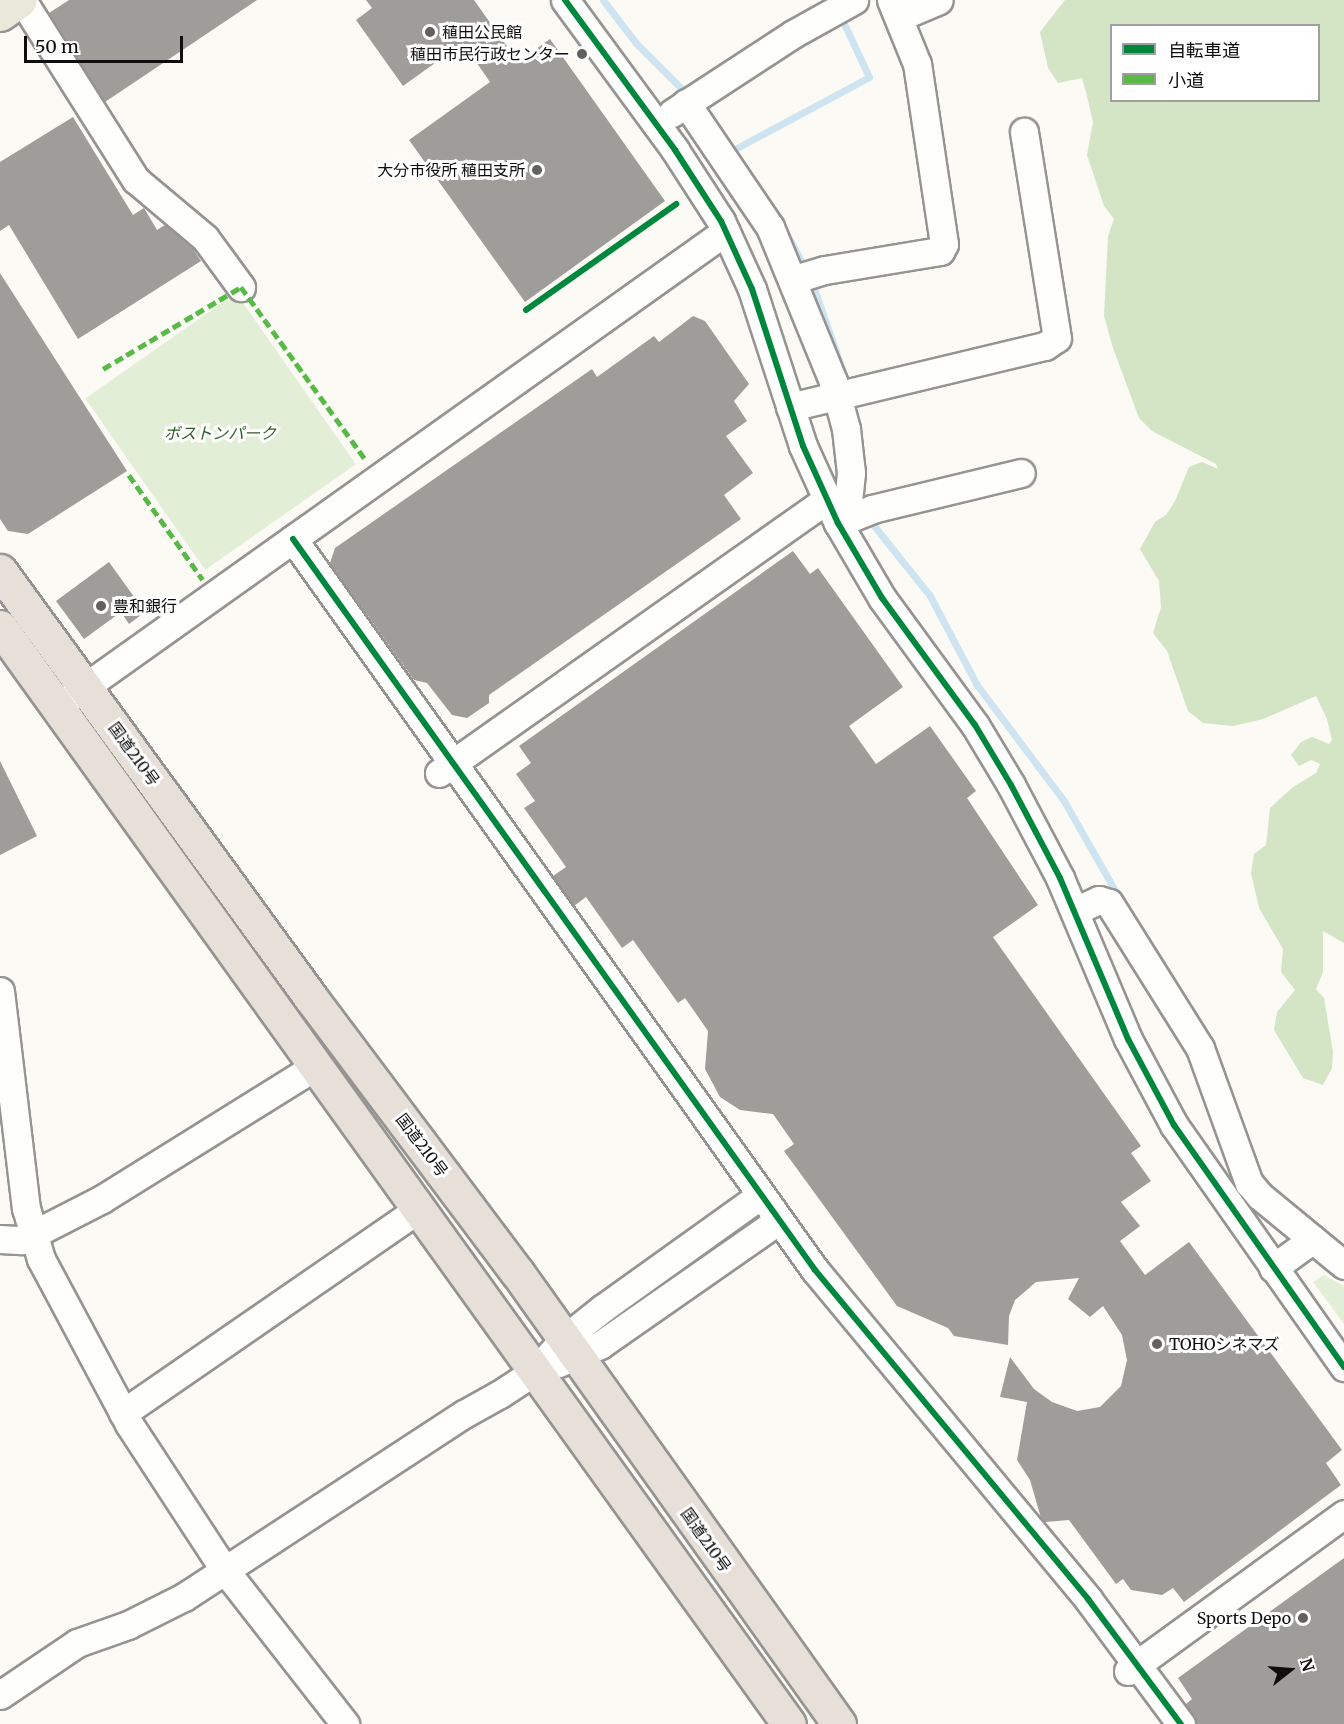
<!DOCTYPE html>
<html>
<head>
<meta charset="utf-8">
<style>
  body { margin:0 }
  #map { position:relative; width:1344px; height:1724px; overflow:hidden; background:#fbfaf4; font-family:Merriweather,"Noto Sans JP",serif }
  div>[style] { position:absolute }
  .green>* { inset:0; background:#e3eed6; transform-origin:0 0 }
  .forest>* { inset:0; background:#d4e5c5 }
  .stream>* { height:7px; margin:-3.5px; padding:0 3.5px; transform-origin:3.5px; border-radius:3.5px; background:#cee4f1 }
  .building>* { inset:0; background:#9f9d99 }
  .roads { filter:drop-shadow(2px 0 #959492) drop-shadow(-2px 0 #959492) drop-shadow(0 2px #959492) drop-shadow(0 -2px #959492) }
  .minor>* { height:27px; margin:-13.5px; padding:0 13.5px; transform-origin:13.5px; border-radius:13.5px; background:#fefefd }
  .major>* { height:33px; margin:-16.5px; padding:0 16.5px; transform-origin:16.5px; border-radius:16.5px; background:#eae7db }
  .highway>* { height:33px; margin:-16.5px; padding:0 16.5px; transform-origin:16.5px; border-radius:16.5px; background:#e7e0d8 }
  .quiet>* { height:4.5px; margin-top:-2.25px; transform-origin:0; background:repeating-linear-gradient(90deg,#58b947 0 9px,transparent 0 13.5px) }
  .cycleway>* { height:6px; margin:-3px; padding:0 3px; transform-origin:3px; border-radius:3px; background:#00873e }
  .dots>* { width:16px; height:16px; translate:-50% -50%; box-sizing:border-box; border:3px solid #fff; border-radius:50% }
  span { translate:-50% -50%; white-space:nowrap; text-align:center; line-height:1.15; -webkit-text-stroke:6px #fff; paint-order:stroke }
  .poi-label { font-size:16px; color:#0e0e0e }
  .left { translate:0 -50%; text-align:left }
  .right { translate:-100% -50%; text-align:right }
  .park-label { font-size:16px; color:#2e6025; font-style:italic }
  .street-label { font-size:16px; color:#0e0e0e }
  .legend { position:absolute; left:1110px; top:24px; width:210px; height:78px; box-sizing:border-box; background:#fff; border:2px solid #9f9f9f; margin:0; padding:8px 10px; list-style:none; font-size:18px; color:#0e0e0e }
  .legend li { display:flex; align-items:center; gap:12px; height:30px }
  .legend b { width:30px; border:2px solid #9f9f9f }
  .north { position:absolute; left:1260px; top:1640px; width:60px; height:60px; -webkit-text-stroke:4px #fff; paint-order:stroke; rotate:73deg; font-size:16px; font-weight:700; line-height:24px; text-align:center; color:#0e0e0e }
  .north::after { content:''; display:block; margin:auto; width:21px; height:27px; background:#0e0e0e; clip-path:polygon(50% 0,100% 100%,50% 72%,0 100%) }
  .scale { position:absolute; left:24px; top:36px; width:159px; height:27px; box-sizing:border-box; border:3px solid #0e0e0e; border-top:0; padding-left:8px; font-size:18px; line-height:21px; white-space:nowrap; color:#0e0e0e; -webkit-text-stroke:4px #fff; paint-order:stroke }
</style>
</head>
<body>
<div id="map">
  <div class="green">
    <div style="left:236px;top:293px;width:209px;height:184px;rotate:55deg"></div>
    <div style="clip-path:polygon(1324px 1275px,1344px 1286px,1344px 1324px,1313px 1282px)"></div>
  </div>
  <div class="forest">
    <div style="clip-path:polygon(evenodd,1065px 0,1344px 0,1344px 943px,1323px 931px,1323px 972px,1316px 989px,1324px 998px,1333px 1052px,1332px 1068px,1323px 1085px,1303px 1078px,1274px 1030px,1277px 1012px,1295px 990px,1281px 972px,1283px 949px,1259px 908px,1251px 873px,1254px 854px,1266px 845px,1270px 808px,1293px 787px,1316px 773px,1320px 764px,1311px 760px,1299px 766px,1291px 755px,1301px 742px,1312px 737px,1329px 744px,1332px 740px,1327px 719px,1316px 696px,1263px 719px,1233px 726px,1203px 723px,1188px 711px,1167px 651px,1153px 633px,1161px 607px,1159px 581px,1140px 549px,1155px 522px,1166px 515px,1175px 501px,1189px 467px,1202px 462px,1218px 469px,1216px 464px,1152px 431px,1139px 418px,1113px 348px,1104px 316px,1108px 236px,1114px 219px,1104px 206px,1087px 155px,1093px 122px,1086px 92px,1082px 78px,1058px 83px,1048px 68px,1040px 32px,1065px 0,1112px 26px,1318px 26px,1318px 100px,1112px 100px,1112px 26px)"></div>
  </div>
  <div class="stream">
    <div style="left:603px;top:0;width:54px;rotate:52.5deg"></div>
    <div style="left:636px;top:43px;width:75px;rotate:45deg"></div>
    <div style="left:733px;top:150px;width:154px;rotate:-28.2deg"></div>
    <div style="left:869px;top:77px;width:71px;rotate:-115.1deg"></div>
    <div style="left:784px;top:229px;width:47px;rotate:61.8deg"></div>
    <div style="left:811px;top:280px;width:106px;rotate:70.7deg"></div>
    <div style="left:867px;top:517px;width:101px;rotate:51.4deg"></div>
    <div style="left:930px;top:596px;width:101px;rotate:62.2deg"></div>
    <div style="left:977px;top:685px;width:145px;rotate:53.1deg"></div>
    <div style="left:1064px;top:801px;width:113px;rotate:60.3deg"></div>
  </div>
  <div class="building">
    <div style="clip-path:polygon(69px 0,257px 0,105px 102px,49px 13px)"></div>
    <div style="clip-path:polygon(366px 0,474px 0,518px 62px,550px 39px,665px 201px,525px 302px,409px 140px,490px 82px,463px 43px,403px 86px,356px 20px,372px 8px)"></div>
    <div style="clip-path:polygon(73px 117px,133px 215px,144px 208px,157px 230px,165px 225px,193px 249px,201px 261px,78px 339px,9px 225px,0 231px,0 162px)"></div>
    <div style="clip-path:polygon(0 273px,127px 471px,28px 534px,8px 531px,0 519px)"></div>
    <div style="clip-path:polygon(693px 316px,705px 321px,749px 384px,734px 401px,747px 421px,726px 436px,753px 473px,724px 495px,741px 519px,489px 695px,489px 703px,467px 718px,452px 715px,427px 683px,414px 680px,330px 563px,335px 548px,592px 369px,597px 377px,654px 336px,659px 342px)"></div>
    <div style="clip-path:polygon(793px 551px,810px 574px,818px 568px,903px 687px,849px 726px,876px 764px,930px 726px,976px 791px,967px 798px,1038px 905px,993px 937px,1141px 1146px,1131px 1153px,1151px 1181px,1121px 1202px,1140px 1226px,1120px 1241px,1145px 1275px,1189px 1242px,1342px 1450px,1326px 1463px,1341px 1485px,1184px 1602px,1173px 1588px,1162px 1595px,1131px 1590px,1123px 1579px,1116px 1584px,1069px 1520px,1045px 1522px,1041px 1518px,1030px 1480px,1017px 1460px,1027px 1402px,1000px 1397px,1010px 1357px,1034px 1389px,1052px 1402px,1077px 1411px,1100px 1407px,1121px 1386px,1127px 1360px,1122px 1335px,1103px 1306px,1090px 1317px,1068px 1299px,1079px 1278px,1036px 1282px,1015px 1300px,1009px 1316px,1008px 1345px,954px 1336px,948px 1328px,897px 1306px,784px 1151px,794px 1144px,773px 1114px,740px 1110px,720px 1097px,705px 1069px,708px 1031px,685px 998px,678px 1003px,633px 940px,622px 948px,586px 897px,574px 906px,553px 876px,566px 867px,524px 808px,535px 801px,516px 774px,531px 763px,519px 746px)"></div>
    <div style="clip-path:polygon(109px 562px,145px 612px,129px 624px,121px 612px,84px 639px,56px 601px)"></div>
    <div style="clip-path:polygon(0 761px,37px 836px,0 855px)"></div>
    <div style="clip-path:polygon(1344px 1558px,1344px 1724px,1196px 1724px,1186px 1704px,1192px 1699px,1178px 1678px)"></div>
  </div>
  <div class="roads">
    <div class="minor">
      <div style="left:22px;top:0;width:213px;rotate:57.7deg"></div>
      <div style="left:136px;top:180px;width:90px;rotate:40deg"></div>
      <div style="left:205px;top:238px;width:61px;rotate:53.7deg"></div>
      <div style="left:565px;top:0;width:186px;rotate:53.7deg"></div>
      <div style="left:675px;top:150px;width:85px;rotate:57.1deg"></div>
      <div style="left:721px;top:221px;width:75px;rotate:65.5deg"></div>
      <div style="left:752px;top:289px;width:165px;rotate:72deg"></div>
      <div style="left:803px;top:446px;width:85px;rotate:65.6deg"></div>
      <div style="left:838px;top:523px;width:87px;rotate:59.6deg"></div>
      <div style="left:882px;top:598px;width:157px;rotate:53.8deg"></div>
      <div style="left:975px;top:725px;width:70px;rotate:59deg"></div>
      <div style="left:1011px;top:785px;width:105px;rotate:62.2deg"></div>
      <div style="left:1060px;top:878px;width:175px;rotate:67.1deg"></div>
      <div style="left:1128px;top:1039px;width:98px;rotate:61.9deg"></div>
      <div style="left:1174px;top:1125px;width:296px;rotate:54.9deg"></div>
      <div style="left:899px;top:17px;width:43px;rotate:-23deg"></div>
      <div style="left:686px;top:103px;width:150px;rotate:55.9deg"></div>
      <div style="left:770px;top:227px;width:166px;rotate:67.8deg"></div>
      <div style="left:833px;top:381px;width:50px;rotate:74.8deg"></div>
      <div style="left:846px;top:429px;width:44px;rotate:83.5deg"></div>
      <div style="left:851px;top:473px;width:27px;rotate:96deg"></div>
      <div style="left:848px;top:500px;width:25px;rotate:113deg"></div>
      <div style="left:672px;top:113px;width:145px;rotate:-33.1deg"></div>
      <div style="left:793px;top:34px;width:70px;rotate:-29.1deg"></div>
      <div style="left:795px;top:279px;width:31px;rotate:-17deg"></div>
      <div style="left:825px;top:270px;width:117px;rotate:-9.4deg"></div>
      <div style="left:940px;top:251px;width:8px;rotate:-60deg"></div>
      <div style="left:944px;top:244px;width:182px;rotate:-98.5deg"></div>
      <div style="left:917px;top:64px;width:69px;rotate:-112.1deg"></div>
      <div style="left:790px;top:407px;width:262px;rotate:-13.5deg"></div>
      <div style="left:1045px;top:346px;width:14px;rotate:-34deg"></div>
      <div style="left:1057px;top:338px;width:209px;rotate:-99.1deg"></div>
      <div style="left:838px;top:523px;width:37px;rotate:-22deg"></div>
      <div style="left:872px;top:509px;width:153px;rotate:-13.6deg"></div>
      <div style="left:293px;top:539px;width:898px;rotate:54.47deg"></div>
      <div style="left:815px;top:1270px;width:428px;rotate:50.3deg"></div>
      <div style="left:1088px;top:1599px;width:156px;rotate:53.4deg"></div>
      <div style="left:68px;top:699px;width:807px;rotate:-35.42deg"></div>
      <div style="left:439px;top:773px;width:474px;rotate:-35.2deg"></div>
      <div style="left:1075px;top:911px;width:26px;rotate:-25deg"></div>
      <div style="left:1099px;top:900px;width:10px;rotate:17deg"></div>
      <div style="left:1109px;top:903px;width:171px;rotate:57.9deg"></div>
      <div style="left:1200px;top:1048px;width:144px;rotate:70.1deg"></div>
      <div style="left:1249px;top:1183px;width:17px;rotate:50deg"></div>
      <div style="left:1260px;top:1196px;width:109px;rotate:39.4deg"></div>
      <div style="left:0;top:991px;width:219px;rotate:83.2deg"></div>
      <div style="left:26px;top:1208px;width:53px;rotate:73.6deg"></div>
      <div style="left:41px;top:1259px;width:187px;rotate:61.9deg"></div>
      <div style="left:129px;top:1424px;width:173px;rotate:56.8deg"></div>
      <div style="left:224px;top:1569px;width:197px;rotate:52deg"></div>
      <div style="left:0;top:1239px;width:22px;rotate:3deg"></div>
      <div style="left:22px;top:1240px;width:90px;rotate:-27.1deg"></div>
      <div style="left:102px;top:1199px;width:252px;rotate:-31.9deg"></div>
      <div style="left:1273px;top:1268px;width:49px;rotate:-35.9deg"></div>
      <div style="left:559px;top:1363px;width:45px;rotate:-23.7deg"></div>
      <div style="left:600px;top:1345px;width:218px;rotate:-34.9deg"></div>
      <div style="left:123px;top:1413px;width:359px;rotate:-34.6deg"></div>
      <div style="left:1128px;top:1671px;width:267px;rotate:-36deg"></div>
      <div style="left:0;top:1695px;width:93px;rotate:-34deg"></div>
      <div style="left:77px;top:1643px;width:54px;rotate:-19.4deg"></div>
      <div style="left:128px;top:1625px;width:63px;rotate:-26.6deg"></div>
      <div style="left:184px;top:1597px;width:334px;rotate:-33.2deg"></div>
      <div style="left:464px;top:1414px;width:41px;rotate:-29.1deg"></div>
      <div style="left:500px;top:1394px;width:42px;rotate:-33.3deg"></div>
      <div style="left:535px;top:1371px;width:43px;rotate:-47.8deg"></div>
      <div style="left:564px;top:1339px;width:50px;rotate:-38.5deg"></div>
      <div style="left:603px;top:1308px;width:194px;rotate:-35.6deg"></div>
    </div>
    <div class="major">
      <div style="left:0;top:14px;width:24px;rotate:-35deg"></div>
    </div>
    <div class="highway">
      <div style="left:0;top:571px;width:528px;rotate:53.93deg"></div>
      <div style="left:311px;top:998px;width:343px;rotate:53.1deg"></div>
      <div style="left:517px;top:1272px;width:555px;rotate:54.53deg"></div>
      <div style="left:0;top:627px;width:1351px;rotate:54.28deg"></div>
    </div>
  </div>
  <div class="quiet">
    <div style="left:103px;top:369px;width:161px;rotate:-30.7deg"></div>
    <div style="left:241px;top:287px;width:216px;rotate:54.2deg"></div>
    <div style="left:129px;top:475px;width:128px;rotate:54.8deg"></div>
  </div>
  <div class="cycleway">
    <div style="left:565px;top:0;width:186px;rotate:53.7deg"></div>
    <div style="left:675px;top:150px;width:85px;rotate:57.1deg"></div>
    <div style="left:721px;top:221px;width:75px;rotate:65.5deg"></div>
    <div style="left:752px;top:289px;width:165px;rotate:72deg"></div>
    <div style="left:803px;top:446px;width:85px;rotate:65.6deg"></div>
    <div style="left:838px;top:523px;width:87px;rotate:59.6deg"></div>
    <div style="left:882px;top:598px;width:157px;rotate:53.8deg"></div>
    <div style="left:975px;top:725px;width:70px;rotate:59deg"></div>
    <div style="left:1011px;top:785px;width:105px;rotate:62.2deg"></div>
    <div style="left:1060px;top:878px;width:175px;rotate:67.1deg"></div>
    <div style="left:1128px;top:1039px;width:98px;rotate:61.9deg"></div>
    <div style="left:1174px;top:1125px;width:296px;rotate:54.9deg"></div>
    <div style="left:526px;top:310px;width:184px;rotate:-35.2deg"></div>
    <div style="left:293px;top:539px;width:898px;rotate:54.47deg"></div>
    <div style="left:815px;top:1270px;width:428px;rotate:50.3deg"></div>
    <div style="left:1088px;top:1599px;width:156px;rotate:53.4deg"></div>
  </div>
  <div class="dots">
    <div style="left:430px;top:32px;background:#61615e"></div>
    <div style="left:582px;top:54px;background:#61615e"></div>
    <div style="left:537px;top:170px;background:#61615e"></div>
    <div style="left:101px;top:606px;background:#61615e"></div>
    <div style="left:1157px;top:1344px;background:#61615e"></div>
    <div style="left:1303px;top:1618px;background:#61615e"></div>
  </div>
  <div class="poi-label">
    <span class="left" style="left:442px;top:32px">稙田公民館</span>
    <span class="right" style="left:570px;top:54px">稙田市民行政センター</span>
    <span class="right" style="left:525px;top:170px">大分市役所 稙田支所</span>
    <span class="left" style="left:113px;top:606px">豊和銀行</span>
    <span class="left" style="left:1169px;top:1344px">TOHOシネマズ</span>
    <span class="right" style="left:1291px;top:1618px">Sports Depo</span>
  </div>
  <div class="park-label">
    <span style="left:220px;top:433px">ボストンパーク</span>
  </div>
  <div class="street-label">
    <span style="left:134px;top:754px;rotate:54deg">国道210号</span>
    <span style="left:422px;top:1145px;rotate:53deg">国道210号</span>
    <span style="left:706px;top:1540px;rotate:55deg">国道210号</span>
  </div>
  <ul class="legend">
  <li><b style="height:8px;background:#00873e"></b>自転車道</li>
  <li><b style="height:8px;background:#58b947"></b>小道</li>
  </ul>
  <div class="north">N</div>
  <div class="scale">50 m</div>
</div>
</body>
</html>
